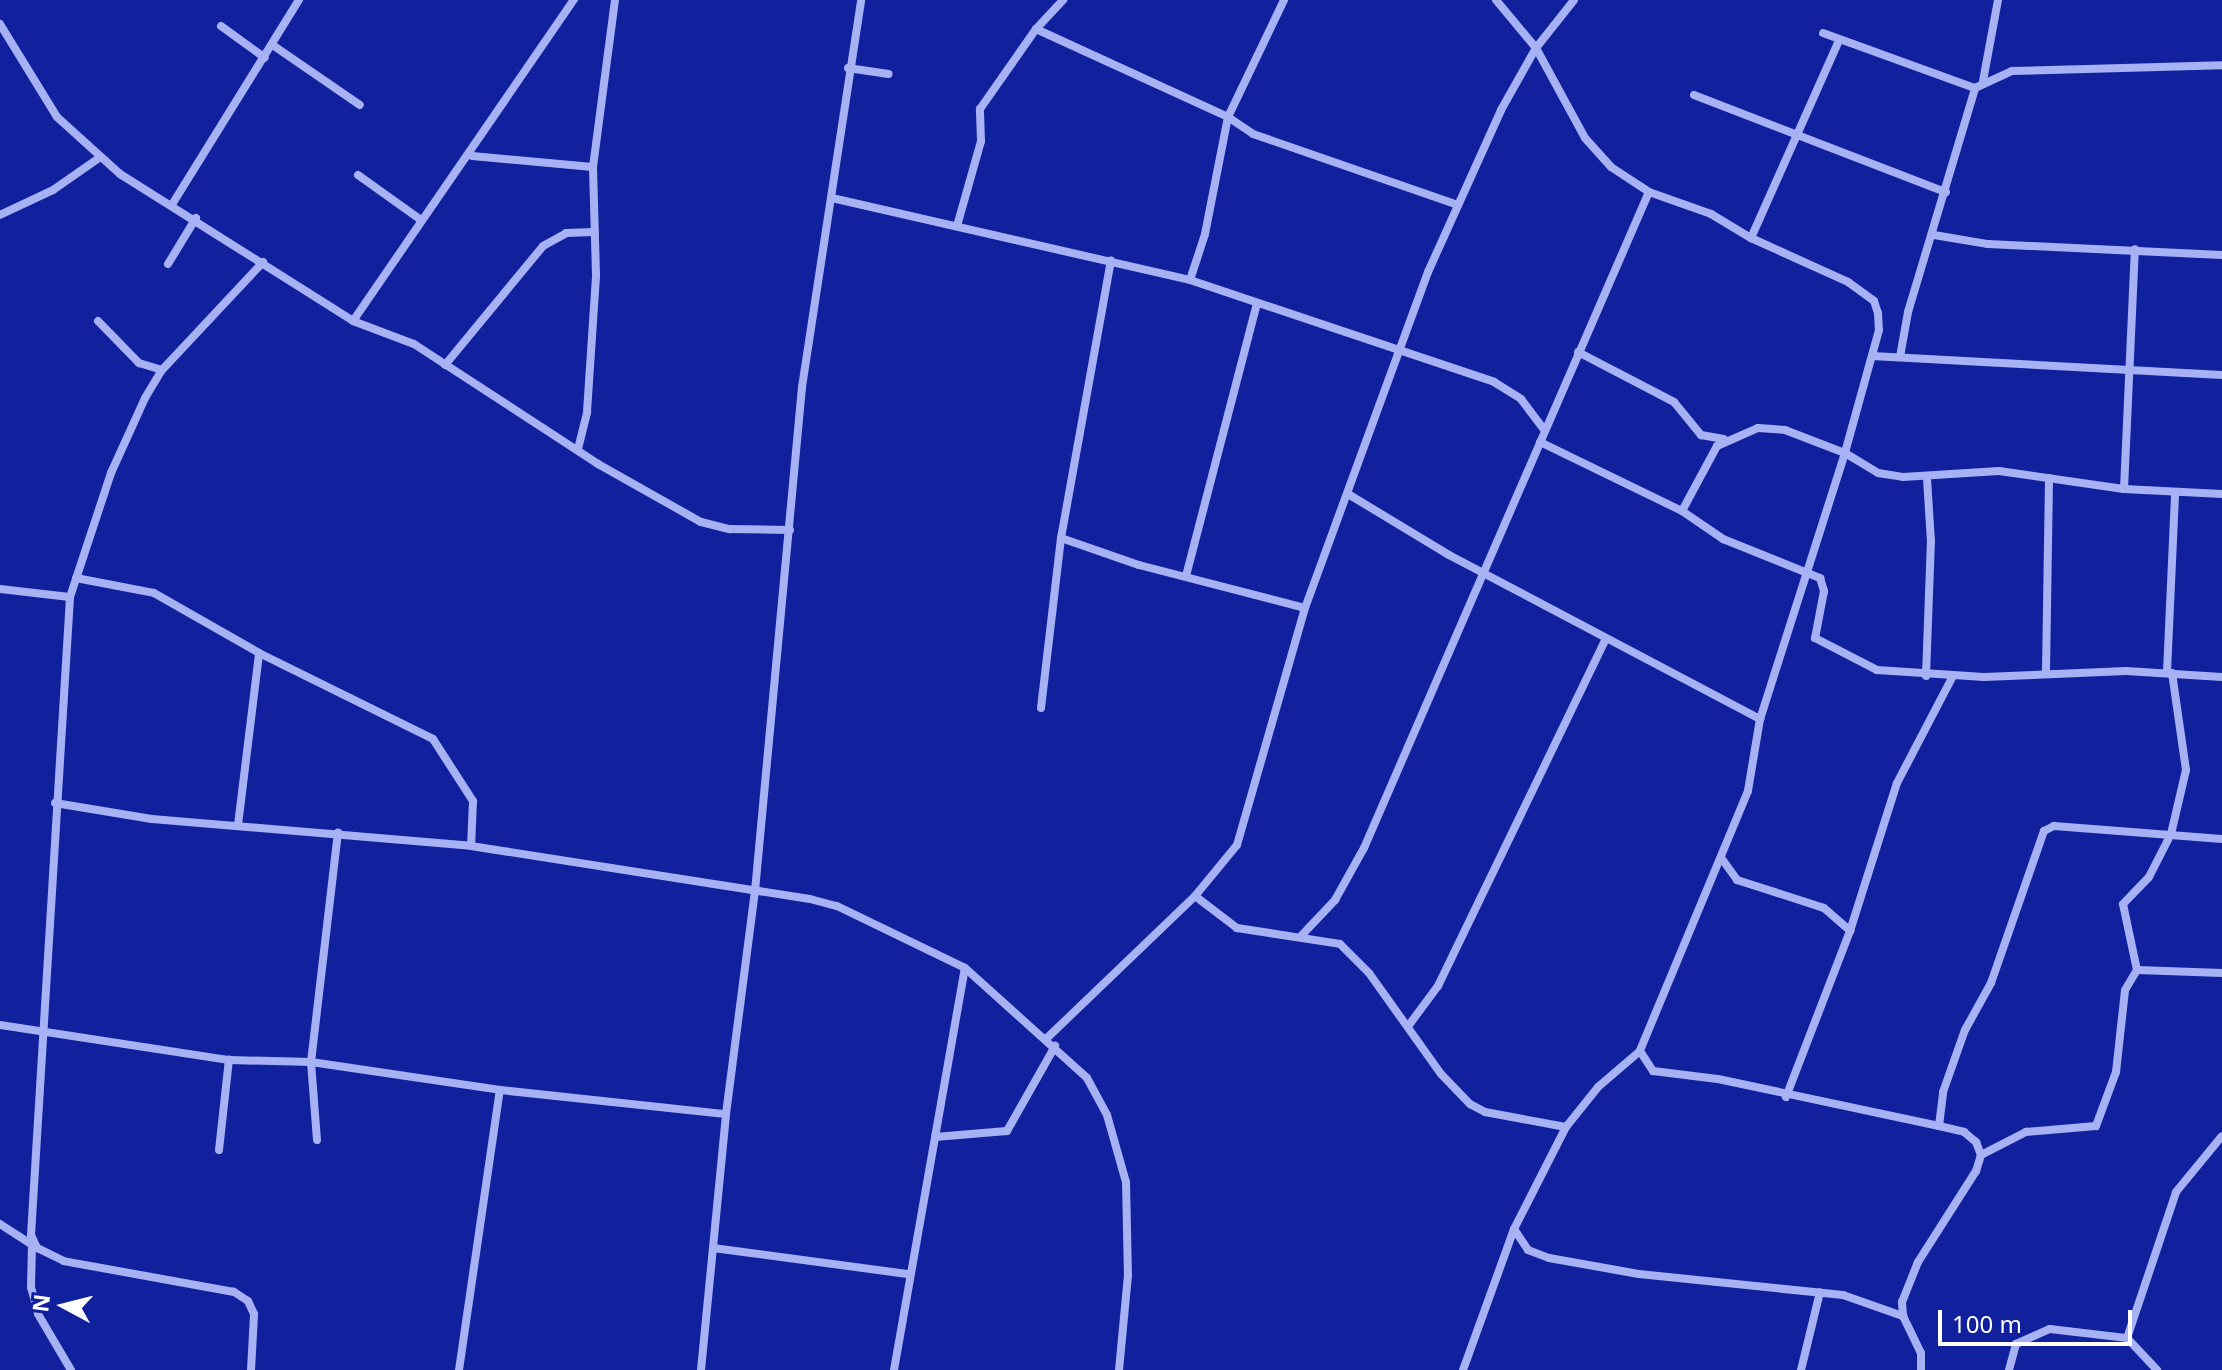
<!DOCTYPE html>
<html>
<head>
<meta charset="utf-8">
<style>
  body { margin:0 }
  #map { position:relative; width:2222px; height:1370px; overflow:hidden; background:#11219e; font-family:"Noto Sans",sans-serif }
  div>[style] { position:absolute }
  .street>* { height:8px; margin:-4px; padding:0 4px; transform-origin:4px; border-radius:4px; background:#a7b2f5 }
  span { translate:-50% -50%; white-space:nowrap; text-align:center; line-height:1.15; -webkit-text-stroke:6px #11219e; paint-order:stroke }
  .north { position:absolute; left:24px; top:1266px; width:80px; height:80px; -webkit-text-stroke:6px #11219e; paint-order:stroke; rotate:277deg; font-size:22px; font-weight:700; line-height:32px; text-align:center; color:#fff }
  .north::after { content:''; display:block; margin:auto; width:28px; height:36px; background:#fff; clip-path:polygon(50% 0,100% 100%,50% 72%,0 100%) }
  .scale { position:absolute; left:1938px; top:1310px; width:194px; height:36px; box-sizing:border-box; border:4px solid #fff; border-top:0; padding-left:10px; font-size:24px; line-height:28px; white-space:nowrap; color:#fff; -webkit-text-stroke:6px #11219e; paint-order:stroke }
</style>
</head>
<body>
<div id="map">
  <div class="street">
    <div style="left:1496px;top:0;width:62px;rotate:50.2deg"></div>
    <div style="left:1536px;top:48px;width:102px;rotate:61.4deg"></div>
    <div style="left:1585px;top:138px;width:39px;rotate:48deg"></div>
    <div style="left:1611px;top:167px;width:45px;rotate:33.3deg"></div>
    <div style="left:1649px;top:192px;width:66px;rotate:19.5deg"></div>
    <div style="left:1711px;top:214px;width:47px;rotate:31deg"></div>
    <div style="left:1751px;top:238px;width:107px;rotate:24.4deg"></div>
    <div style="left:1848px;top:282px;width:32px;rotate:36deg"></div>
    <div style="left:1874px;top:301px;width:13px;rotate:72deg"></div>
    <div style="left:1878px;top:313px;width:17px;rotate:87deg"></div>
    <div style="left:1879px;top:330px;width:128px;rotate:105.5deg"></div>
    <div style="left:1845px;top:453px;width:279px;rotate:107.7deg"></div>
    <div style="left:1760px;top:719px;width:73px;rotate:99.5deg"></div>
    <div style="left:1748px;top:791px;width:282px;rotate:112.6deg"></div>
    <div style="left:1640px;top:1051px;width:24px;rotate:57deg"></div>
    <div style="left:1653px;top:1071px;width:65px;rotate:7deg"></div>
    <div style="left:1718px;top:1079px;width:226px;rotate:12deg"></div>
    <div style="left:1939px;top:1126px;width:26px;rotate:13deg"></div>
    <div style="left:1964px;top:1132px;width:16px;rotate:40deg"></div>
    <div style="left:1976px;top:1142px;width:14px;rotate:69deg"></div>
    <div style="left:1981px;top:1155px;width:17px;rotate:107deg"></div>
    <div style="left:1976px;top:1171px;width:108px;rotate:122.5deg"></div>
    <div style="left:1918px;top:1262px;width:43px;rotate:111.8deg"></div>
    <div style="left:1902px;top:1302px;width:14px;rotate:86deg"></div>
    <div style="left:1903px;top:1316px;width:41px;rotate:64.1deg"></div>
    <div style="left:1921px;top:1353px;width:17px;rotate:90deg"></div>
    <div style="left:0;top:24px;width:109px;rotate:58.5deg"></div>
    <div style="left:57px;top:117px;width:85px;rotate:42.1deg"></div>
    <div style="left:120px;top:174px;width:275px;rotate:32.2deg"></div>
    <div style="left:353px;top:321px;width:65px;rotate:20.7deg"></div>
    <div style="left:414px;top:344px;width:220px;rotate:33.1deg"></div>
    <div style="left:598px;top:464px;width:118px;rotate:29.4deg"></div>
    <div style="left:701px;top:522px;width:30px;rotate:14deg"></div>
    <div style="left:730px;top:529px;width:60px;rotate:1deg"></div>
    <div style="left:221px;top:26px;width:54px;rotate:36deg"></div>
    <div style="left:1036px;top:29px;width:40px;rotate:-47deg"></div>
    <div style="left:1823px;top:33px;width:162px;rotate:19.9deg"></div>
    <div style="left:274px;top:46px;width:104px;rotate:34.5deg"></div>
    <div style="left:848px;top:68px;width:41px;rotate:8.3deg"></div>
    <div style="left:1983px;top:81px;width:82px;rotate:-79.5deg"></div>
    <div style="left:1694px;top:95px;width:270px;rotate:21.1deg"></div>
    <div style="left:472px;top:156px;width:121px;rotate:5.2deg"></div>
    <div style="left:358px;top:175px;width:77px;rotate:35.5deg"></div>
    <div style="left:832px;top:198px;width:367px;rotate:12.9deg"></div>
    <div style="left:1190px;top:280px;width:321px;rotate:18.5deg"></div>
    <div style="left:1494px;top:382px;width:32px;rotate:32deg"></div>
    <div style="left:1521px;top:399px;width:39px;rotate:53deg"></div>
    <div style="left:173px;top:203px;width:239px;rotate:-58.2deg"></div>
    <div style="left:0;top:215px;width:59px;rotate:-25.3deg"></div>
    <div style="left:53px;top:190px;width:56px;rotate:-34.8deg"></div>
    <div style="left:957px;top:226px;width:88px;rotate:-74.2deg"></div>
    <div style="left:981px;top:141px;width:32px;rotate:-92deg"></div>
    <div style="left:980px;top:109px;width:98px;rotate:-55deg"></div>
    <div style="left:1036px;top:29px;width:211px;rotate:24.6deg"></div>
    <div style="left:1228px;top:117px;width:30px;rotate:34deg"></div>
    <div style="left:1253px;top:134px;width:217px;rotate:19.1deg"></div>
    <div style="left:1934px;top:235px;width:55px;rotate:9.5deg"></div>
    <div style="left:1988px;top:244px;width:234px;rotate:2.7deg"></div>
    <div style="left:1751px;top:238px;width:217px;rotate:-66deg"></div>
    <div style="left:168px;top:264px;width:54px;rotate:-58.7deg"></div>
    <div style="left:1190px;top:280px;width:48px;rotate:-71.9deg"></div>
    <div style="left:1205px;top:234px;width:119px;rotate:-78.9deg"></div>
    <div style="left:1228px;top:117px;width:130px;rotate:-64.4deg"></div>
    <div style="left:98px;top:321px;width:59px;rotate:45.7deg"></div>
    <div style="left:139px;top:363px;width:24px;rotate:17deg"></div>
    <div style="left:353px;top:321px;width:390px;rotate:-55.5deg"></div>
    <div style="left:1578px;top:352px;width:108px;rotate:27.5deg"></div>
    <div style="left:1674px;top:402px;width:43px;rotate:50.7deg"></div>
    <div style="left:1701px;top:435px;width:23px;rotate:10deg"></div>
    <div style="left:1872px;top:356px;width:351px;rotate:3.1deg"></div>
    <div style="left:1900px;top:357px;width:46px;rotate:-79.9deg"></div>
    <div style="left:1908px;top:312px;width:234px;rotate:-73.3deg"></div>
    <div style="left:1975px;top:88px;width:41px;rotate:-24.7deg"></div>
    <div style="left:2012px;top:71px;width:210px;rotate:-1.6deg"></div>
    <div style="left:445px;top:365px;width:154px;rotate:-50.5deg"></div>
    <div style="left:543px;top:246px;width:26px;rotate:-29deg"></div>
    <div style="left:566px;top:233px;width:29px;rotate:-2deg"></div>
    <div style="left:1540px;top:442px;width:158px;rotate:25.9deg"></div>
    <div style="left:1682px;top:511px;width:50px;rotate:34.3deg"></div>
    <div style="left:1723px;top:539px;width:105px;rotate:21.9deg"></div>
    <div style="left:1820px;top:578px;width:14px;rotate:73deg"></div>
    <div style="left:1824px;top:591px;width:48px;rotate:100.8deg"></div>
    <div style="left:1815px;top:638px;width:70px;rotate:27.3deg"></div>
    <div style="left:1877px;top:670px;width:107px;rotate:3.7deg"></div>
    <div style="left:1984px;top:677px;width:142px;rotate:-2.4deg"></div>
    <div style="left:2126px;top:671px;width:96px;rotate:3.6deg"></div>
    <div style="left:578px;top:449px;width:38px;rotate:-76deg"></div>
    <div style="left:587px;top:412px;width:137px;rotate:-86.2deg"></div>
    <div style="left:596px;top:275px;width:108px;rotate:-91.6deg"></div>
    <div style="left:593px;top:167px;width:168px;rotate:-82.5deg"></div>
    <div style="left:2124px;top:489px;width:240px;rotate:-87.4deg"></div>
    <div style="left:1348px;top:494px;width:118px;rotate:31.1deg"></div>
    <div style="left:1449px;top:555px;width:352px;rotate:27.8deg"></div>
    <div style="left:1682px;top:511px;width:74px;rotate:-61.7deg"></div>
    <div style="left:1717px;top:446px;width:45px;rotate:-23.7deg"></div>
    <div style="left:1758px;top:428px;width:27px;rotate:4deg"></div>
    <div style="left:1785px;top:430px;width:64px;rotate:21deg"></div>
    <div style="left:1845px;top:453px;width:39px;rotate:31deg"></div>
    <div style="left:1878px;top:473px;width:25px;rotate:9deg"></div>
    <div style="left:1903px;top:477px;width:96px;rotate:-3.6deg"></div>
    <div style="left:1999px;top:471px;width:126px;rotate:8.2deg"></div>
    <div style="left:2124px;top:489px;width:98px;rotate:2.9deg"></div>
    <div style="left:1061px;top:538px;width:83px;rotate:19.1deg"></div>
    <div style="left:1139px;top:565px;width:171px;rotate:14.5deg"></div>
    <div style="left:1186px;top:576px;width:281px;rotate:-75.4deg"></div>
    <div style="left:76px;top:578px;width:79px;rotate:10.9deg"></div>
    <div style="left:154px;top:593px;width:121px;rotate:29.7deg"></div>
    <div style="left:259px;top:653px;width:194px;rotate:26.3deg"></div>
    <div style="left:433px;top:739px;width:74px;rotate:57.2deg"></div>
    <div style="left:473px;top:801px;width:45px;rotate:92.5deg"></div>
    <div style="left:0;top:589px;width:70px;rotate:6.5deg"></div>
    <div style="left:2046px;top:671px;width:193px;rotate:-89.1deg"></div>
    <div style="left:2167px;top:672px;width:179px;rotate:-87.4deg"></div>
    <div style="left:1926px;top:676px;width:134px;rotate:-87.9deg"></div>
    <div style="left:1931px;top:542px;width:64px;rotate:-93.6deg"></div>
    <div style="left:1041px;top:708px;width:171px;rotate:-83.3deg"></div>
    <div style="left:1061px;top:538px;width:282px;rotate:-79.8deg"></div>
    <div style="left:55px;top:803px;width:98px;rotate:9.4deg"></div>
    <div style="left:152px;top:819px;width:320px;rotate:4.8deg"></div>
    <div style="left:471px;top:846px;width:343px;rotate:8.9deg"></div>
    <div style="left:810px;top:899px;width:28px;rotate:15deg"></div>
    <div style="left:837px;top:906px;width:142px;rotate:25.8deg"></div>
    <div style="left:965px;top:968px;width:164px;rotate:42deg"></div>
    <div style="left:1087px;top:1078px;width:42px;rotate:61.6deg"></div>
    <div style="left:1107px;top:1115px;width:70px;rotate:74.2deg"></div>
    <div style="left:1126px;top:1182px;width:93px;rotate:88.8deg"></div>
    <div style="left:1128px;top:1275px;width:95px;rotate:95.4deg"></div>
    <div style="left:238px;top:825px;width:173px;rotate:-83deg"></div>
    <div style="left:1722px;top:859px;width:26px;rotate:54deg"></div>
    <div style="left:1737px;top:880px;width:91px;rotate:17.8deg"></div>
    <div style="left:1824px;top:908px;width:35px;rotate:41deg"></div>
    <div style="left:1850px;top:931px;width:178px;rotate:111.1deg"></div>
    <div style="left:1195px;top:896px;width:53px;rotate:37.3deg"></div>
    <div style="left:1237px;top:928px;width:104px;rotate:8.8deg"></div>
    <div style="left:1340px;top:944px;width:41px;rotate:45deg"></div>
    <div style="left:1369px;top:973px;width:124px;rotate:54.5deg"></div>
    <div style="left:1441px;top:1074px;width:42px;rotate:46deg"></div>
    <div style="left:1470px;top:1104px;width:17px;rotate:28deg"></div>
    <div style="left:1485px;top:1112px;width:82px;rotate:10.5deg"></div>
    <div style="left:1850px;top:931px;width:155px;rotate:-72.4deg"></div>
    <div style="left:1897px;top:783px;width:121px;rotate:-62.4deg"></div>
    <div style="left:1301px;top:936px;width:50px;rotate:-46.6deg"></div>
    <div style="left:1335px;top:900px;width:60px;rotate:-60.9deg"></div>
    <div style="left:1364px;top:848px;width:715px;rotate:-66.52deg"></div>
    <div style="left:2137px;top:970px;width:67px;rotate:-102deg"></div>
    <div style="left:2123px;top:904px;width:37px;rotate:-46deg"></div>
    <div style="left:2149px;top:877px;width:48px;rotate:-62.9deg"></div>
    <div style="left:2171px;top:834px;width:66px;rotate:-76.8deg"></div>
    <div style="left:2186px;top:770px;width:98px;rotate:-98.2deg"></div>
    <div style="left:0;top:1025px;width:232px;rotate:8.7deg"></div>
    <div style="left:229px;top:1060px;width:82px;rotate:1.4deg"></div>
    <div style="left:311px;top:1062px;width:191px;rotate:8.4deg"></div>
    <div style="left:500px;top:1090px;width:227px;rotate:6.1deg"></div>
    <div style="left:1409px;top:1025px;width:49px;rotate:-53.4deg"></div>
    <div style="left:1438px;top:986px;width:386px;rotate:-64.2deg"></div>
    <div style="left:1047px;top:1038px;width:205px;rotate:-43.8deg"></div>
    <div style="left:1195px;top:896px;width:66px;rotate:-50.5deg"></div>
    <div style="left:1237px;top:845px;width:247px;rotate:-74deg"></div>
    <div style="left:1305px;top:608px;width:358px;rotate:-69.9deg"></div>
    <div style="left:1428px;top:272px;width:178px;rotate:-65.7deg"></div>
    <div style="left:1501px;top:110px;width:71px;rotate:-60.6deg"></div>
    <div style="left:1536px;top:48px;width:61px;rotate:-51.6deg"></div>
    <div style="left:1939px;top:1126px;width:34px;rotate:-83deg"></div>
    <div style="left:1943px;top:1092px;width:66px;rotate:-70.5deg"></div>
    <div style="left:1965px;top:1030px;width:54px;rotate:-61deg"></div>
    <div style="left:1991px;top:983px;width:161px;rotate:-70.8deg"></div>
    <div style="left:2044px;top:831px;width:11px;rotate:-27deg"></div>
    <div style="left:2054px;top:826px;width:169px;rotate:4.4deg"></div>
    <div style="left:935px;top:1137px;width:72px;rotate:-4.8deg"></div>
    <div style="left:1007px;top:1131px;width:98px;rotate:-60.5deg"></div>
    <div style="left:317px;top:1140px;width:78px;rotate:-94.4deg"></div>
    <div style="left:311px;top:1062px;width:231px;rotate:-83.3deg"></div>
    <div style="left:219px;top:1150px;width:91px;rotate:-83.7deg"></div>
    <div style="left:1981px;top:1155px;width:51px;rotate:-27.1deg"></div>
    <div style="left:2026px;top:1132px;width:70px;rotate:-4.9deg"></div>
    <div style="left:2096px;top:1126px;width:58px;rotate:-69.7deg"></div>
    <div style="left:2116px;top:1072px;width:82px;rotate:-83.7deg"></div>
    <div style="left:2125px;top:990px;width:23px;rotate:-59deg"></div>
    <div style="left:2137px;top:970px;width:85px;rotate:2deg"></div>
    <div style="left:0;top:1224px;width:38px;rotate:33deg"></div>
    <div style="left:32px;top:1245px;width:42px;rotate:91.4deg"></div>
    <div style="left:31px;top:1287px;width:28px;rotate:75deg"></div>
    <div style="left:38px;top:1314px;width:65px;rotate:59.5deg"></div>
    <div style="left:1514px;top:1229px;width:25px;rotate:56deg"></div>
    <div style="left:1528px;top:1250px;width:22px;rotate:21deg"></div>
    <div style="left:1549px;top:1258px;width:91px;rotate:10.1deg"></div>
    <div style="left:1639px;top:1274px;width:205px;rotate:5.9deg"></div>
    <div style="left:1843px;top:1295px;width:64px;rotate:19.3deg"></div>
    <div style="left:713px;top:1248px;width:198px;rotate:7.6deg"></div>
    <div style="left:2127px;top:1338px;width:154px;rotate:-71.4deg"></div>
    <div style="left:2176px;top:1192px;width:72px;rotate:-50.6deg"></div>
    <div style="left:251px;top:1370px;width:56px;rotate:-86.9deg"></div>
    <div style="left:254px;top:1314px;width:14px;rotate:-115deg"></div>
    <div style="left:248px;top:1301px;width:17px;rotate:-147deg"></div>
    <div style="left:234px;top:1292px;width:173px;rotate:-169.7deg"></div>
    <div style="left:64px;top:1261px;width:30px;rotate:-154deg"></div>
    <div style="left:37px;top:1248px;width:14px;rotate:-115deg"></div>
    <div style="left:31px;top:1235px;width:639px;rotate:-86.5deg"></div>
    <div style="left:70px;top:597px;width:131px;rotate:-71.7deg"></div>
    <div style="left:111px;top:473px;width:82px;rotate:-65.6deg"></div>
    <div style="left:145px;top:398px;width:33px;rotate:-59deg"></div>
    <div style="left:162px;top:370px;width:148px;rotate:-46.9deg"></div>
    <div style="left:459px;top:1370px;width:283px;rotate:-81.7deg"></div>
    <div style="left:701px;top:1370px;width:257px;rotate:-84.4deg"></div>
    <div style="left:726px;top:1114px;width:225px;rotate:-82.6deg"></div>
    <div style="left:755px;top:891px;width:506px;rotate:-84.67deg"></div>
    <div style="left:802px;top:387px;width:391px;rotate:-81.3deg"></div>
    <div style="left:894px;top:1370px;width:408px;rotate:-80deg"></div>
    <div style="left:1463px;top:1370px;width:150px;rotate:-70.1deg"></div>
    <div style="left:1514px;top:1229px;width:114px;rotate:-63deg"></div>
    <div style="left:1566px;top:1127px;width:51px;rotate:-51.3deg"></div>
    <div style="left:1598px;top:1087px;width:55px;rotate:-40.6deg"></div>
    <div style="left:1801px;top:1370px;width:80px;rotate:-76.3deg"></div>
    <div style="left:2009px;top:1370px;width:27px;rotate:-75deg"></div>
    <div style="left:2016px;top:1344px;width:37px;rotate:-24deg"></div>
    <div style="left:2050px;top:1329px;width:78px;rotate:6.7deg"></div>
    <div style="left:2127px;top:1338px;width:44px;rotate:46.8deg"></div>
  </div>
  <div class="north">N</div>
  <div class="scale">100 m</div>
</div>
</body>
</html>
